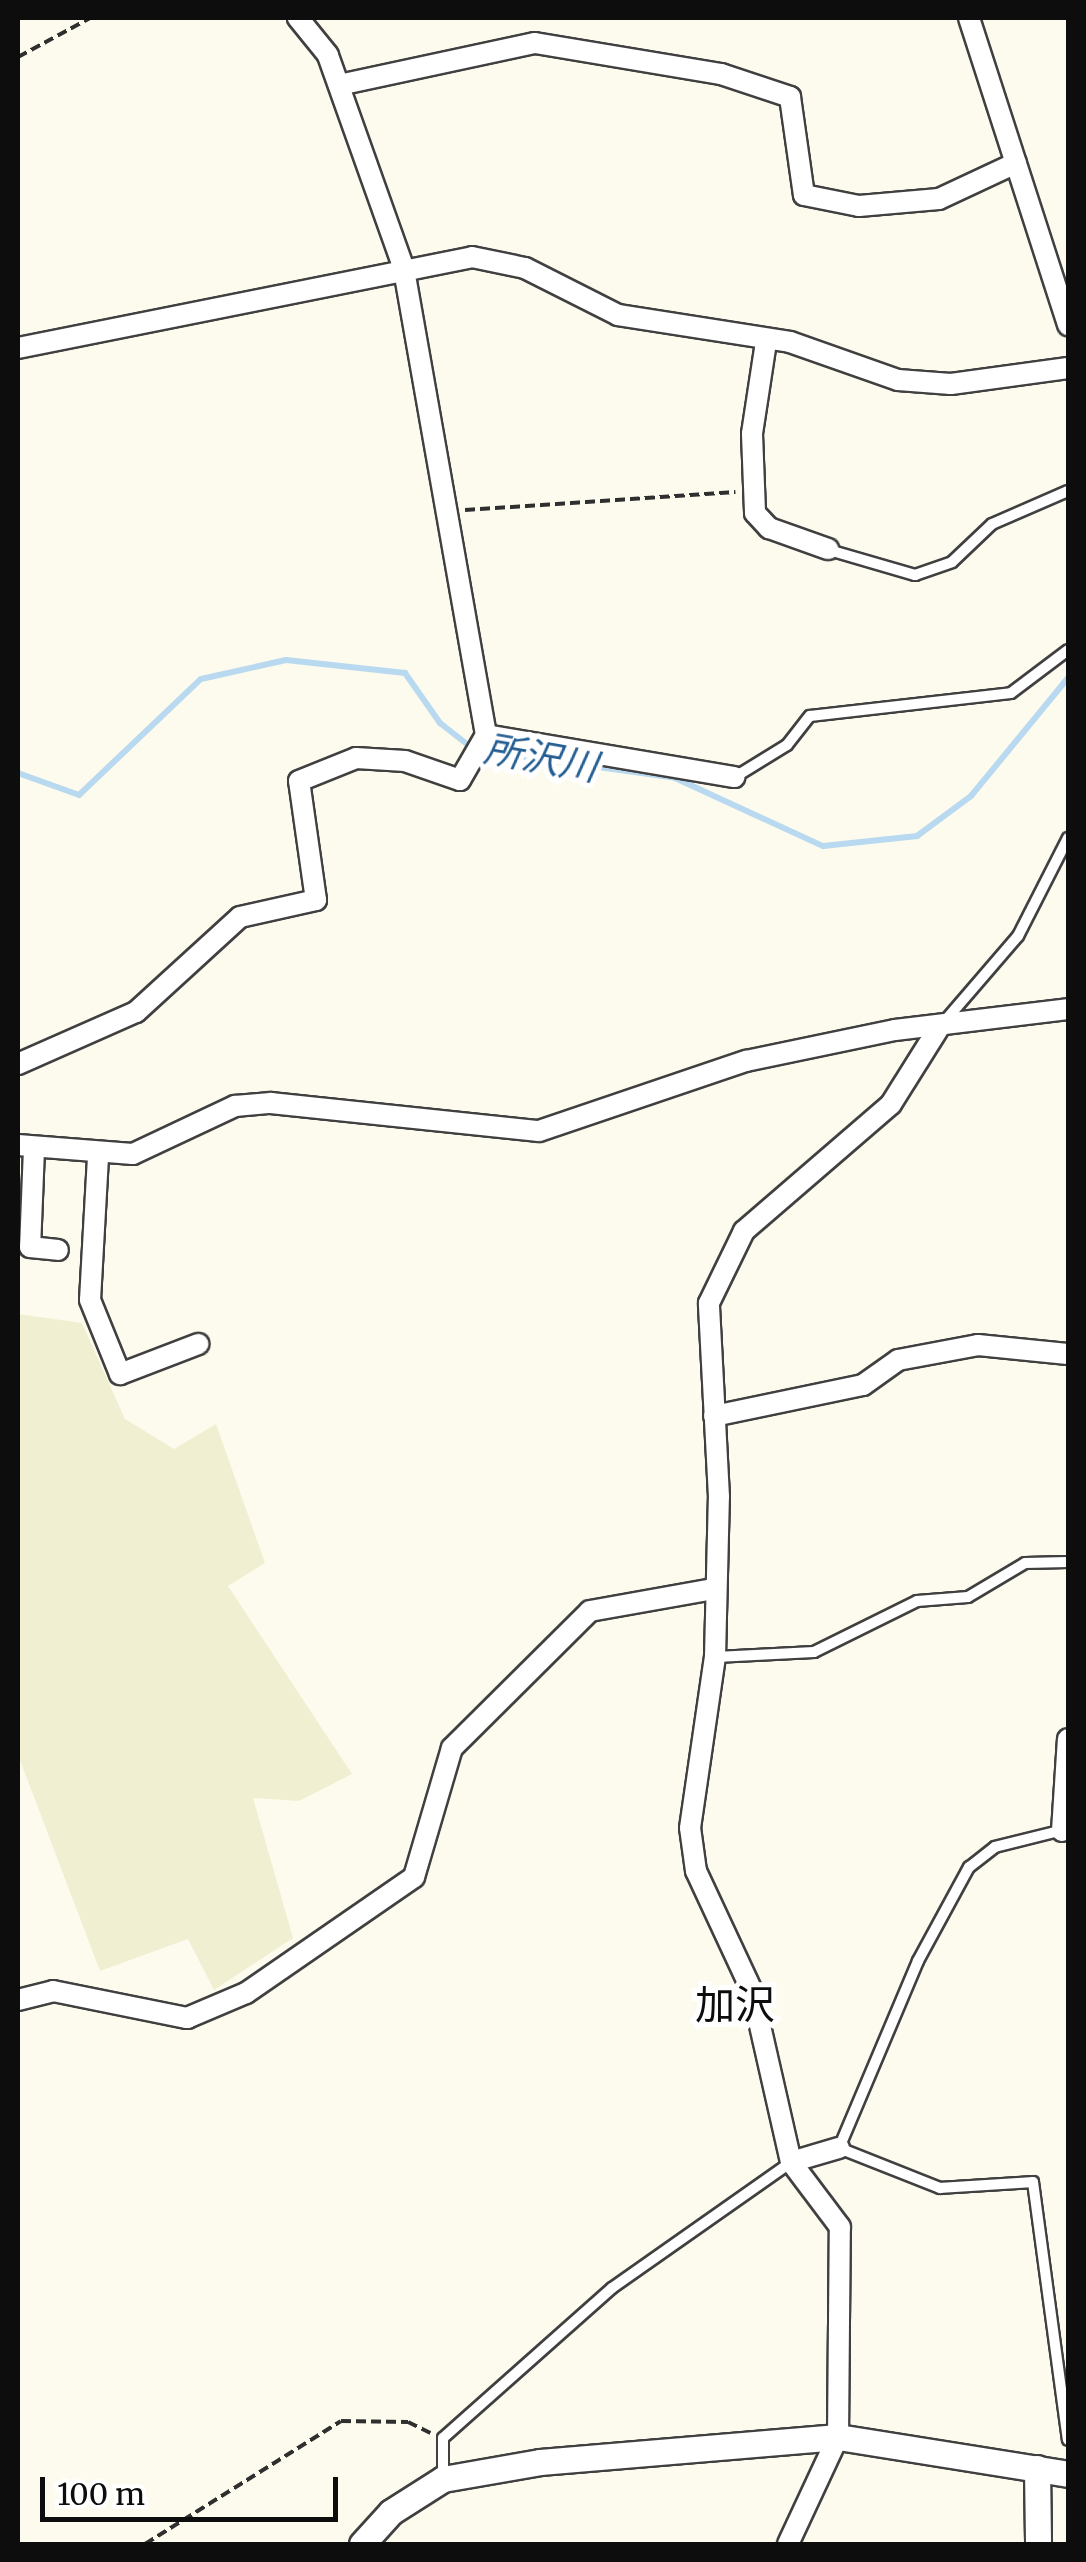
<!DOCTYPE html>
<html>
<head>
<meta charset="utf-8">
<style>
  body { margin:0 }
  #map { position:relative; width:1086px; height:2562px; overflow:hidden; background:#fdfbee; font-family:Merriweather,"Noto Sans JP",serif }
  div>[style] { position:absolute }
  .farmland>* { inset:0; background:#f1efd1 }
  .stream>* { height:6px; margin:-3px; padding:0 3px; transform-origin:3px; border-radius:3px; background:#b8d9ef }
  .path>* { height:4px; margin-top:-2px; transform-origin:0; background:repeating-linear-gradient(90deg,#2f2f2f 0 10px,transparent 0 15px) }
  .roads { filter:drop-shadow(2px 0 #404040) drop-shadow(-2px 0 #404040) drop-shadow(0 2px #404040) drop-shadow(0 -2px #404040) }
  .service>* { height:10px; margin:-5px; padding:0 5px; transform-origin:5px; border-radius:5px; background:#fff }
  .minor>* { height:20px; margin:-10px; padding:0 10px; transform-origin:10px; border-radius:10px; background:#fff }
  .tertiary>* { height:25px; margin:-12.5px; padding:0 12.5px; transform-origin:12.5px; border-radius:12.5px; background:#fff }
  span { translate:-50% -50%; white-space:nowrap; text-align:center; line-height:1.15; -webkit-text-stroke:10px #fff; paint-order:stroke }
  .water-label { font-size:38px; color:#235d91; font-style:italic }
  .quarter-label { font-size:40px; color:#0d0d0d }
  .frame { position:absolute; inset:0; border:20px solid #0d0d0d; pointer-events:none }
  .scale { position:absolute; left:40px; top:2477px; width:298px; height:45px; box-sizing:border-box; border:5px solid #0d0d0d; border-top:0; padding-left:12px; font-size:30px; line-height:35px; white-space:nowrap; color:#0d0d0d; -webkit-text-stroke:8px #fff; paint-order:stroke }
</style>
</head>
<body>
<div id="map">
  <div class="farmland">
    <div style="clip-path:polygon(18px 1314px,82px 1323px,125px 1419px,174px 1449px,216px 1424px,265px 1563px,228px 1586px,352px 1774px,299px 1801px,253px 1798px,293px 1938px,214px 1990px,188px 1939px,100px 1971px,18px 1755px)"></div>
  </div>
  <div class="stream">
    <div style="left:484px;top:751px;width:193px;rotate:8deg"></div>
    <div style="left:675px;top:778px;width:163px;rotate:24.7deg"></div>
    <div style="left:823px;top:846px;width:95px;rotate:-6.1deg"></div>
    <div style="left:917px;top:836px;width:67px;rotate:-36.5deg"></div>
    <div style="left:971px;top:796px;width:153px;rotate:-50.6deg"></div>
    <div style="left:18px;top:773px;width:65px;rotate:19.8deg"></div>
    <div style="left:79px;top:795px;width:168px;rotate:-43.6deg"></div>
    <div style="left:201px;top:679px;width:87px;rotate:-12.6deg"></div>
    <div style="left:286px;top:660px;width:120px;rotate:6.2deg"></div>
    <div style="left:405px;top:673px;width:61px;rotate:55deg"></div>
    <div style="left:440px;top:723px;width:41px;rotate:38deg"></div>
  </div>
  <div class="path">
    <div style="left:18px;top:57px;width:82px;rotate:-28.4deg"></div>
    <div style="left:465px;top:510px;width:271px;rotate:-3.8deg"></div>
    <div style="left:145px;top:2544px;width:231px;rotate:-32.1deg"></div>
    <div style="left:341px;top:2421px;width:67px;rotate:0.9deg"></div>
    <div style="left:408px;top:2422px;width:25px;rotate:26deg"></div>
  </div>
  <div class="roads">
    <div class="service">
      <div style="left:829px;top:550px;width:90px;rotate:16.2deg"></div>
      <div style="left:915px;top:575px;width:39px;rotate:-19deg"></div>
      <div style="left:952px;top:562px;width:55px;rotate:-43.5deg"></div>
      <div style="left:992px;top:524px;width:83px;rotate:-23.5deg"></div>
      <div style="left:735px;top:777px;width:61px;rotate:-31.6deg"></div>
      <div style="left:787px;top:745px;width:37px;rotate:-52deg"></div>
      <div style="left:810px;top:716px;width:202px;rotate:-6.5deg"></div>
      <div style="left:1011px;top:693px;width:71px;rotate:-37deg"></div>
      <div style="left:944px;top:1022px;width:113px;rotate:-49.3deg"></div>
      <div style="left:1018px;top:936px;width:110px;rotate:-63deg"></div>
      <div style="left:716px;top:1657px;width:98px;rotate:-2.9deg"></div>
      <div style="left:814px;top:1652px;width:115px;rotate:-26.3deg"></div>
      <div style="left:917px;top:1601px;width:51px;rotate:-4.5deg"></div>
      <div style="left:968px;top:1597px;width:66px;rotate:-30.8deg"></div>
      <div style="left:1025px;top:1563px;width:43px;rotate:-1.3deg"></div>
      <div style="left:1063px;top:1830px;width:70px;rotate:166deg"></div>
      <div style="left:995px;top:1847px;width:33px;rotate:142deg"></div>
      <div style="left:969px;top:1867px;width:107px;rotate:118.5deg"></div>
      <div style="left:918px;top:1961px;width:203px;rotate:112.9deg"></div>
      <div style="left:839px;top:2148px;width:109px;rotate:21.6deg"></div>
      <div style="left:940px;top:2188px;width:93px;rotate:-3.7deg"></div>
      <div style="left:1033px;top:2182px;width:260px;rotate:82.3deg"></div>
      <div style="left:443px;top:2478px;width:40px;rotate:-90deg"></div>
      <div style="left:443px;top:2438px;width:226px;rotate:-41.6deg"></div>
      <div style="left:612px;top:2288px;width:219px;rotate:-35.1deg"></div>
    </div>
    <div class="minor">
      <div style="left:969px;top:18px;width:323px;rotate:72.1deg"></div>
      <div style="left:339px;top:85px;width:200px;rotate:-12.1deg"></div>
      <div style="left:535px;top:43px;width:189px;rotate:9.5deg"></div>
      <div style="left:721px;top:74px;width:73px;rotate:18.4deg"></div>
      <div style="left:790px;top:97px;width:99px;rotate:81.9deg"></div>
      <div style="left:804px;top:195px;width:56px;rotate:11.3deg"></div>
      <div style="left:859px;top:206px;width:80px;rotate:-5deg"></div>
      <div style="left:939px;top:199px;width:85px;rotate:-25.1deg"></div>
      <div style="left:766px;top:342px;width:93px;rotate:98.7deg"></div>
      <div style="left:752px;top:434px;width:79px;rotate:87.8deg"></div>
      <div style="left:755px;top:513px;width:21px;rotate:47deg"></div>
      <div style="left:769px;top:528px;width:63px;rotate:19.6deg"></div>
      <div style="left:18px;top:348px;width:463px;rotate:-11.3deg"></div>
      <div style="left:472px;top:257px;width:54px;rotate:11.7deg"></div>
      <div style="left:525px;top:268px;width:104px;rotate:26.8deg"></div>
      <div style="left:618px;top:315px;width:174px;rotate:8.9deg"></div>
      <div style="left:790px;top:342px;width:114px;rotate:19.4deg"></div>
      <div style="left:898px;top:380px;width:53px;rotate:4.3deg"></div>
      <div style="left:951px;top:384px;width:118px;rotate:-7.8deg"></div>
      <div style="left:486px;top:735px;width:252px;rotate:9.6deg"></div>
      <div style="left:18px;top:1064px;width:129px;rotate:-23.8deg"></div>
      <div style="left:136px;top:1012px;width:141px;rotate:-42.4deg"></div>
      <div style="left:240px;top:917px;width:78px;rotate:-12.6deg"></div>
      <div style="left:316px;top:900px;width:120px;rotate:-98.1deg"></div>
      <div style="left:299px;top:781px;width:61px;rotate:-22deg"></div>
      <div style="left:356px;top:758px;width:49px;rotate:3.5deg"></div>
      <div style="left:405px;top:761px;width:58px;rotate:19.1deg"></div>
      <div style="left:460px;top:780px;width:52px;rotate:-60deg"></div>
      <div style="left:486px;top:735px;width:473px;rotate:-100deg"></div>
      <div style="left:404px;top:269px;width:227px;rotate:-109.6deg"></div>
      <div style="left:328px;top:55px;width:48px;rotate:-129deg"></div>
      <div style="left:18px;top:1145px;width:115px;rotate:4.5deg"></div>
      <div style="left:133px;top:1154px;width:113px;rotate:-25.2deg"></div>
      <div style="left:235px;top:1106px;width:36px;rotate:-5deg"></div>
      <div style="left:271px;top:1103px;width:269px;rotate:6deg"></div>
      <div style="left:539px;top:1131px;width:219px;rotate:-18.7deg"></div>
      <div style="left:746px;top:1061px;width:152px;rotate:-11.8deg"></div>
      <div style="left:895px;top:1030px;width:174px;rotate:-6.9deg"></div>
      <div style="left:34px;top:1149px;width:98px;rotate:92.3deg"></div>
      <div style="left:30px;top:1247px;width:28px;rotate:6deg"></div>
      <div style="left:98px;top:1157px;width:143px;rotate:93.2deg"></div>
      <div style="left:90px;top:1300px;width:80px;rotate:67.9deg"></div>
      <div style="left:120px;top:1374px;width:84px;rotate:-21deg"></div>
      <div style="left:714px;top:1416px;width:152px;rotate:-11.8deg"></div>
      <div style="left:863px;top:1385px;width:43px;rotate:-35.5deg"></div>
      <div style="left:898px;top:1360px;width:81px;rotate:-10.6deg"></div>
      <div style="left:978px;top:1345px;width:90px;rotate:5.7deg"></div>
      <div style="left:1062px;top:1831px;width:92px;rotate:-86.3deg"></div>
      <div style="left:18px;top:2000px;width:36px;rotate:-14deg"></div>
      <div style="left:53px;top:1991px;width:137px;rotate:11.4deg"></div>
      <div style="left:187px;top:2018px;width:64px;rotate:-23deg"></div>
      <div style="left:246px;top:1993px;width:204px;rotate:-34.6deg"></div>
      <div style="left:414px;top:1877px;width:134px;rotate:-73.6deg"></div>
      <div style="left:452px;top:1748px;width:194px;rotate:-44.8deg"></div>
      <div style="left:590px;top:1611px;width:126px;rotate:-10.1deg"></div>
      <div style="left:791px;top:2162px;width:50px;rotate:-16.3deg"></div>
      <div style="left:788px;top:2544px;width:118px;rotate:-65deg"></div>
      <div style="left:838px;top:2437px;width:210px;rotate:-89.5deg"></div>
      <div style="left:840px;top:2227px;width:81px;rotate:-127deg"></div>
      <div style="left:791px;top:2162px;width:175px;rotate:-102.8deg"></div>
      <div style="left:752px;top:1991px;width:132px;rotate:-115deg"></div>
      <div style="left:696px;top:1871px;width:43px;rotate:-97.9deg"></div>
      <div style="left:690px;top:1828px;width:173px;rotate:-81.7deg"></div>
      <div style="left:715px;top:1657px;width:160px;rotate:-88.6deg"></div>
      <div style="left:719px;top:1497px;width:194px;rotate:-93deg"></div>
      <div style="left:709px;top:1303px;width:80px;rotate:-64.1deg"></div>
      <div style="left:744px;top:1231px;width:194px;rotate:-40.8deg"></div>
      <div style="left:891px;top:1104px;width:92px;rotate:-57.9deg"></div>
    </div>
    <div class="tertiary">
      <div style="left:1037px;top:2468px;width:76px;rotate:89.2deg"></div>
      <div style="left:362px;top:2544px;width:43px;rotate:-47.8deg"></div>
      <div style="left:391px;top:2512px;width:62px;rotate:-32.4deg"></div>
      <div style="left:443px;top:2479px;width:98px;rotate:-9.9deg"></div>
      <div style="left:540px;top:2462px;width:299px;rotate:-4.8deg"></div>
      <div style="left:838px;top:2437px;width:233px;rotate:9.1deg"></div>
    </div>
  </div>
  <div class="water-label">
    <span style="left:541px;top:758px;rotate:10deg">所沢川</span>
  </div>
  <div class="quarter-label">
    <span style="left:735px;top:2005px">加沢</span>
  </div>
  <div class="frame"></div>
  <div class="scale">100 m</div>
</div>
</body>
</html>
